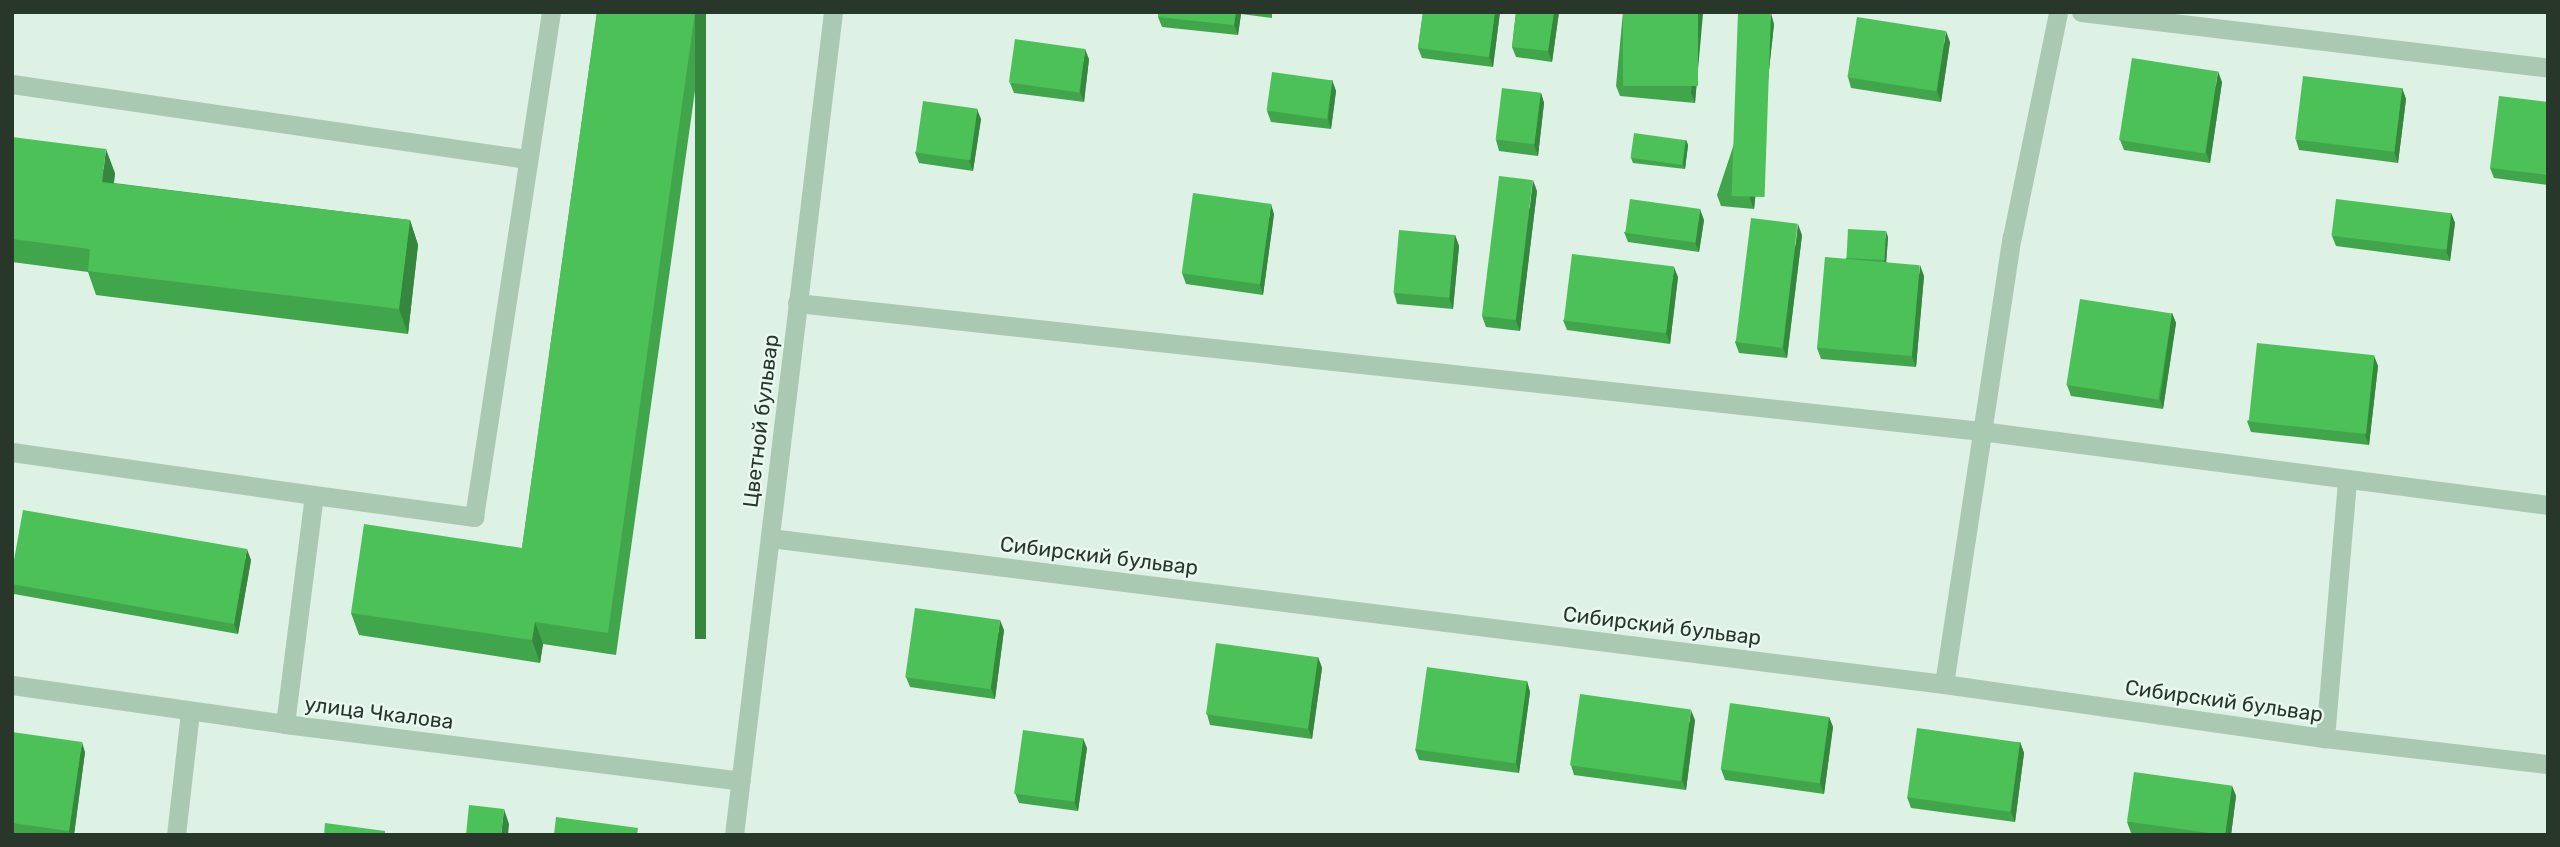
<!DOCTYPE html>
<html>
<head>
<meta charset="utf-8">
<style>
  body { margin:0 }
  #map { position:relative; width:2560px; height:847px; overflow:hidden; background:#ddf1e5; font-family:Rubik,sans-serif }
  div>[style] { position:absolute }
  .service>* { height:19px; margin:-9.5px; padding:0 9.5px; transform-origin:9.5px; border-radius:9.5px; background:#aac9b3 }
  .minor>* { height:19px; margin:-9.5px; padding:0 9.5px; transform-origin:9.5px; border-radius:9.5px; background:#aac9b3 }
  .wall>* { inset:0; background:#41a64b }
  .shaded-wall>* { inset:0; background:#35873d; transform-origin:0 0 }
  .building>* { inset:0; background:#4cc157; transform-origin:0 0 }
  span { translate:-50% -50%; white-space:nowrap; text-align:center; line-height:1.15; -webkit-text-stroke:5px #e9f9f0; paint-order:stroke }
  .street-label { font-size:21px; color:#29372b }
  .frame { position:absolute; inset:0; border:14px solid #29372b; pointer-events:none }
</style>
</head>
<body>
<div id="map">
  <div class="service">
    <div style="left:12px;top:84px;width:520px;rotate:8.29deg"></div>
    <div style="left:12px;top:452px;width:305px;rotate:8.1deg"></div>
    <div style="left:285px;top:724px;width:231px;rotate:-82.8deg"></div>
    <div style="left:314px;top:495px;width:162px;rotate:7.8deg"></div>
    <div style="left:474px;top:517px;width:511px;rotate:-81.33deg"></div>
    <div style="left:2325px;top:738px;width:258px;rotate:-85.1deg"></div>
  </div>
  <div class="minor">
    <div style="left:2081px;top:12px;width:470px;rotate:6.8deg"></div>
    <div style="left:797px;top:303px;width:1191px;rotate:6.17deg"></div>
    <div style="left:1981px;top:431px;width:572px;rotate:7.44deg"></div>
    <div style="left:770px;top:538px;width:1183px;rotate:7.09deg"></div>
    <div style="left:1944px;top:684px;width:385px;rotate:8.1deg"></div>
    <div style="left:2325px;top:738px;width:225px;rotate:6.7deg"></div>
    <div style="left:1944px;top:684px;width:452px;rotate:-81.4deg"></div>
    <div style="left:2012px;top:237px;width:230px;rotate:-78.4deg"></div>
    <div style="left:12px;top:685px;width:276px;rotate:8.1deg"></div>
    <div style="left:285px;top:724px;width:459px;rotate:7.1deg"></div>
    <div style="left:176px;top:835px;width:124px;rotate:-83.5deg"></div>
    <div style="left:734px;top:835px;width:829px;rotate:-83.14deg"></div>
  </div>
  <div class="wall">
    <div style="clip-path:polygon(597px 12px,706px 12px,616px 655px,543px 644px,540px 663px,359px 635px,351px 613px,522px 548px)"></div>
    <div style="clip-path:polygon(1159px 12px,1272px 12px,1272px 18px,1241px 14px,1238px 35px,1162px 27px,1158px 17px)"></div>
    <div style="clip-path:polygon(1423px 12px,1500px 12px,1493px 67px,1422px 58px,1418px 48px)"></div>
    <div style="clip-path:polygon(1516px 12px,1559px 12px,1552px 62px,1516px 57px,1512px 47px)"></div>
    <div style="clip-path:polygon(1623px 12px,1702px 12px,1695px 103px,1620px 96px,1616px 86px)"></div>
    <div style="clip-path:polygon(1774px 24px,1754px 209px,1721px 206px,1717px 195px)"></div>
    <div style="clip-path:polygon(1950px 42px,1941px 102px,1851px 88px,1848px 77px)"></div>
    <div style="clip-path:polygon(1089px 59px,1084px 102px,1014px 93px,1010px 83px)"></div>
    <div style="clip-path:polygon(1332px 80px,1336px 91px,1331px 129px,1271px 122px,1267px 111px)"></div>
    <div style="clip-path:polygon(2222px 82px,2210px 163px,2124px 150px,2120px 140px)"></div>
    <div style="clip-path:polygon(2402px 88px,2406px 99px,2398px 163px,2299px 150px,2296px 140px)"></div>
    <div style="clip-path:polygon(1541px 93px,1544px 103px,1538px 156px,1499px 151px,1496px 140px)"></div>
    <div style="clip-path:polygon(2548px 102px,2548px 185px,2494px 178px,2490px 168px)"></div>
    <div style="clip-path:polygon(981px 119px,973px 171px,919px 163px,915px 152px)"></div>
    <div style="clip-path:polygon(12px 137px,115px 173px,114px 183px,410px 220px,418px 245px,408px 334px,96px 295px,88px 272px,12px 262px)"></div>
    <div style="clip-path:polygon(1686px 140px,1688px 145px,1685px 169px,1633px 163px,1631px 158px)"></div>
    <div style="clip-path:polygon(1537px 191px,1520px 331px,1486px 327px,1482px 316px)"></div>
    <div style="clip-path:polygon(2451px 213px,2455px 223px,2450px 261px,2336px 246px,2332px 236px)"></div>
    <div style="clip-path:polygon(1274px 214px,1263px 295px,1186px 284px,1182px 273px)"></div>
    <div style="clip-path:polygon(1704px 220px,1699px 252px,1628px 242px,1624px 232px)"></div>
    <div style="clip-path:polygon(1455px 235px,1459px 246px,1453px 309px,1397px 304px,1394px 293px)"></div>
    <div style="clip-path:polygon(1802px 235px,1787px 358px,1739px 353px,1735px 342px)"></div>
    <div style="clip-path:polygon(1888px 237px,1886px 262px,1924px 276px,1916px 367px,1821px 359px,1817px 348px,1846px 258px)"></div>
    <div style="clip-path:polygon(1678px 277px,1670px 344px,1567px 330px,1563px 320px)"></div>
    <div style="clip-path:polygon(2172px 313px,2176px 323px,2163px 409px,2071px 396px,2067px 385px)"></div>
    <div style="clip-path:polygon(2374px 356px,2378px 366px,2369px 445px,2251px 432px,2247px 421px)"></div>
    <div style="clip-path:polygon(251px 560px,238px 634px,14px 594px,12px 589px,12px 571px)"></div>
    <div style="clip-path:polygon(1004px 630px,995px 699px,910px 687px,906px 677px)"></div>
    <div style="clip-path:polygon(1318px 657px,1322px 668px,1312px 739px,1210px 725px,1207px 714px)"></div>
    <div style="clip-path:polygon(1527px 681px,1530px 692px,1519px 773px,1419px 760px,1415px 749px)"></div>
    <div style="clip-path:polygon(1829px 717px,1833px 727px,1824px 794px,1725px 780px,1721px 769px)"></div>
    <div style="clip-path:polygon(1695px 720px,1686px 790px,1574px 775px,1571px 765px)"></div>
    <div style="clip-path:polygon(12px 732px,85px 752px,74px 835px,24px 835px,12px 833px)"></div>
    <div style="clip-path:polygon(2020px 742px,2024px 753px,2015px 822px,1911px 808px,1907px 797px)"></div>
    <div style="clip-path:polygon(1087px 748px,1078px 811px,1019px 803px,1015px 793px)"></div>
    <div style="clip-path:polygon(2232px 786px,2236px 796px,2231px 835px,2147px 835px,2131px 833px,2127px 822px)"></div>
  </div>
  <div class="shaded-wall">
    <div style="left:695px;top:12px;width:11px;height:627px"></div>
    <div style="clip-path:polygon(1236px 12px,1240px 12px,1241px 14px,1238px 35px,1234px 25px)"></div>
    <div style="clip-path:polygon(1495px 12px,1500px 12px,1493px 67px,1489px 57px)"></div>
    <div style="clip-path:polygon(1554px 12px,1559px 12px,1552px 62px,1548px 51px)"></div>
    <div style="clip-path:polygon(1698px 12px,1702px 12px,1703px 14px,1695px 103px,1691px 93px)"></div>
    <div style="clip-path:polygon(1771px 13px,1774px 24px,1754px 209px,1750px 199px)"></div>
    <div style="clip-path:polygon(1946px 31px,1950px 42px,1941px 102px,1937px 91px)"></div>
    <div style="clip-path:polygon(1085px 49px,1089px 59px,1084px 102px,1080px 92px)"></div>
    <div style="clip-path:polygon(2218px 71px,2222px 82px,2210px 163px,2206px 152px)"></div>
    <div style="clip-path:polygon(1332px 80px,1336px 91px,1331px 129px,1328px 119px)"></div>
    <div style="clip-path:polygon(2402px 88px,2406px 99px,2398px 163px,2394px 152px)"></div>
    <div style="clip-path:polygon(1541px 93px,1544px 103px,1538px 156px,1534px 145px)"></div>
    <div style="clip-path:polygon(977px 109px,981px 119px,973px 171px,969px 161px)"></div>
    <div style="clip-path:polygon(1686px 140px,1688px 145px,1685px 169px,1683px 164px)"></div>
    <div style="clip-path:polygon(106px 149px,115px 173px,111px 206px,102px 182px)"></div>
    <div style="clip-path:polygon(1533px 180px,1537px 191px,1520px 331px,1516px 321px)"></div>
    <div style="clip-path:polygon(1271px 204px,1274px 214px,1263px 295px,1260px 284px)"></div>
    <div style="clip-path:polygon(1700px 209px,1704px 220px,1699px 252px,1695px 242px)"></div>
    <div style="clip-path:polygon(2451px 213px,2455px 223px,2450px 261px,2446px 250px)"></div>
    <div style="clip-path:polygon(410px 220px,418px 245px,408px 334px,399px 309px)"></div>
    <div style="clip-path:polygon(1798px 224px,1802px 235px,1787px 358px,1783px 348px)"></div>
    <div style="clip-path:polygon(1886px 231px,1888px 237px,1886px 266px,1884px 260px)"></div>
    <div style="clip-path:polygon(1455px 235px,1459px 246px,1453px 309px,1449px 298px)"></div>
    <div style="clip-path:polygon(1920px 265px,1924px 276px,1916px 367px,1912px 357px)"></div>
    <div style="clip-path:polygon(1674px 267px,1678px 277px,1670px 344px,1666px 333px)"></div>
    <div style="clip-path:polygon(2172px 313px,2176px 323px,2163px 409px,2160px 399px)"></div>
    <div style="clip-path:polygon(2374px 356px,2378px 366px,2369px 445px,2365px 435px)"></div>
    <div style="clip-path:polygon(247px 549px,251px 560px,238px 634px,234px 624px)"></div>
    <div style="clip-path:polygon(1000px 620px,1004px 630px,995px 699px,991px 688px)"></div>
    <div style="clip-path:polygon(535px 622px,543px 644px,540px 663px,532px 640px)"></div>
    <div style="clip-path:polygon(1318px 657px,1322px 668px,1312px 739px,1308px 728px)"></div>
    <div style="clip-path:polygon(1527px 681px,1530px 692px,1519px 773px,1516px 763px)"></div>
    <div style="clip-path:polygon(1691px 710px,1695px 720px,1686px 790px,1682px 780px)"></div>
    <div style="clip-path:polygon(1829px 717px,1833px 727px,1824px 794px,1820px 783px)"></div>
    <div style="clip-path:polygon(1083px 738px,1087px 748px,1078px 811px,1074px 801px)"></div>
    <div style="clip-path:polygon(82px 742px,85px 752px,74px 835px,71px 835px,69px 831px)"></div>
    <div style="clip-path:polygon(2020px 742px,2024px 753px,2015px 822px,2011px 812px)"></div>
    <div style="clip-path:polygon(2232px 786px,2236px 796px,2231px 835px,2225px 835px)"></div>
    <div style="clip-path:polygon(504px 809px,509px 824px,508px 835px,501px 835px)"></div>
  </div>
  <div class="building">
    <div style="clip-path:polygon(597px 12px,695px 12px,608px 633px,535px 622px,532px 640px,351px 613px,364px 524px,522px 548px)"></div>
    <div style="clip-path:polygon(1159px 12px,1236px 12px,1234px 25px,1158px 17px)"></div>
    <div style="clip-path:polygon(1423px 12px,1495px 12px,1489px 57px,1418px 48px)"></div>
    <div style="clip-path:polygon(1516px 12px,1554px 12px,1548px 51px,1512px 47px)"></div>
    <div style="left:1623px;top:12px;width:75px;height:74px"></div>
    <div style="left:1738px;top:12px;width:33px;height:184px;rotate:2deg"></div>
    <div style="left:1857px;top:17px;width:90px;height:61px;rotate:9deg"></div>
    <div style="left:1015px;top:39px;width:71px;height:44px;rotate:8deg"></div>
    <div style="left:2132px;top:58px;width:87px;height:83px;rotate:9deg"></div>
    <div style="left:1272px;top:72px;width:61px;height:39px;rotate:8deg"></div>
    <div style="left:2303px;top:76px;width:100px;height:64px;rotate:7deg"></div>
    <div style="left:1502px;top:88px;width:39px;height:52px;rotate:7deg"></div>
    <div style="clip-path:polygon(2499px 96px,2548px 102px,2548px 175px,2490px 168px)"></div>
    <div style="left:923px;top:101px;width:55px;height:52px;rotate:8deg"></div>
    <div style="left:1634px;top:133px;width:52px;height:25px;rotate:8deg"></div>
    <div style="clip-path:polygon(12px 137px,106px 149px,102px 182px,410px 220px,399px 309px,88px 271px,90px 249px,12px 239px)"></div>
    <div style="left:1499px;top:176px;width:34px;height:141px;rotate:7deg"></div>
    <div style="left:1193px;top:193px;width:79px;height:81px;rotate:8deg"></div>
    <div style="left:1630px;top:199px;width:71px;height:34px;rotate:8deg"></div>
    <div style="left:2336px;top:199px;width:116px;height:37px;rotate:7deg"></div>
    <div style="left:1751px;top:218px;width:47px;height:125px;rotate:7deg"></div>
    <div style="left:1848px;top:229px;width:38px;height:29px;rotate:3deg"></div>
    <div style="left:1399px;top:230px;width:56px;height:63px;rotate:5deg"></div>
    <div style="left:1572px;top:254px;width:103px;height:67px;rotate:7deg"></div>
    <div style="left:1825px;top:257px;width:95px;height:91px;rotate:5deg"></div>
    <div style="left:2080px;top:299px;width:93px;height:87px;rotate:9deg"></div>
    <div style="left:2257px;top:343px;width:118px;height:79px;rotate:6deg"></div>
    <div style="clip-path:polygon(23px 510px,247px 549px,234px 624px,12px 584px,12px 571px)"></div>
    <div style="left:915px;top:608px;width:86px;height:70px;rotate:8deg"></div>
    <div style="left:1216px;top:643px;width:103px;height:72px;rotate:8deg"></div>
    <div style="left:1427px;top:667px;width:101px;height:83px;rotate:8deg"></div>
    <div style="left:1580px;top:694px;width:112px;height:72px;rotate:8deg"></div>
    <div style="left:1730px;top:703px;width:100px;height:67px;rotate:8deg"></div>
    <div style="left:1917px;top:728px;width:104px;height:70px;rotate:8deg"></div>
    <div style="left:1023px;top:730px;width:61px;height:64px;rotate:8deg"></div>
    <div style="clip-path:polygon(12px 732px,82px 742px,69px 831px,12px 823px)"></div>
    <div style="left:2134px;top:772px;width:99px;height:50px;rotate:8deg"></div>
    <div style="clip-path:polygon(469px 805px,504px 809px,501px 835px,466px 835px)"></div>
    <div style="clip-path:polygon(556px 817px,638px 828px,637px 835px,554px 835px)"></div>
    <div style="clip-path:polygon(325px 823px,385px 831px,385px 835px,324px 835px)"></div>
  </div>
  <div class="street-label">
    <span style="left:761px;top:421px;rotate:-83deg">Цветной бульвар</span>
    <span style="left:1099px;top:556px;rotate:7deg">Сибирский бульвар</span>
    <span style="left:1662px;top:626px;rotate:7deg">Сибирский бульвар</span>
    <span style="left:2224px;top:701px;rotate:8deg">Сибирский бульвар</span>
    <span style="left:379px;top:713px;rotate:7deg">улица Чкалова</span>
  </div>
  <div class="frame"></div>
</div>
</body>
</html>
